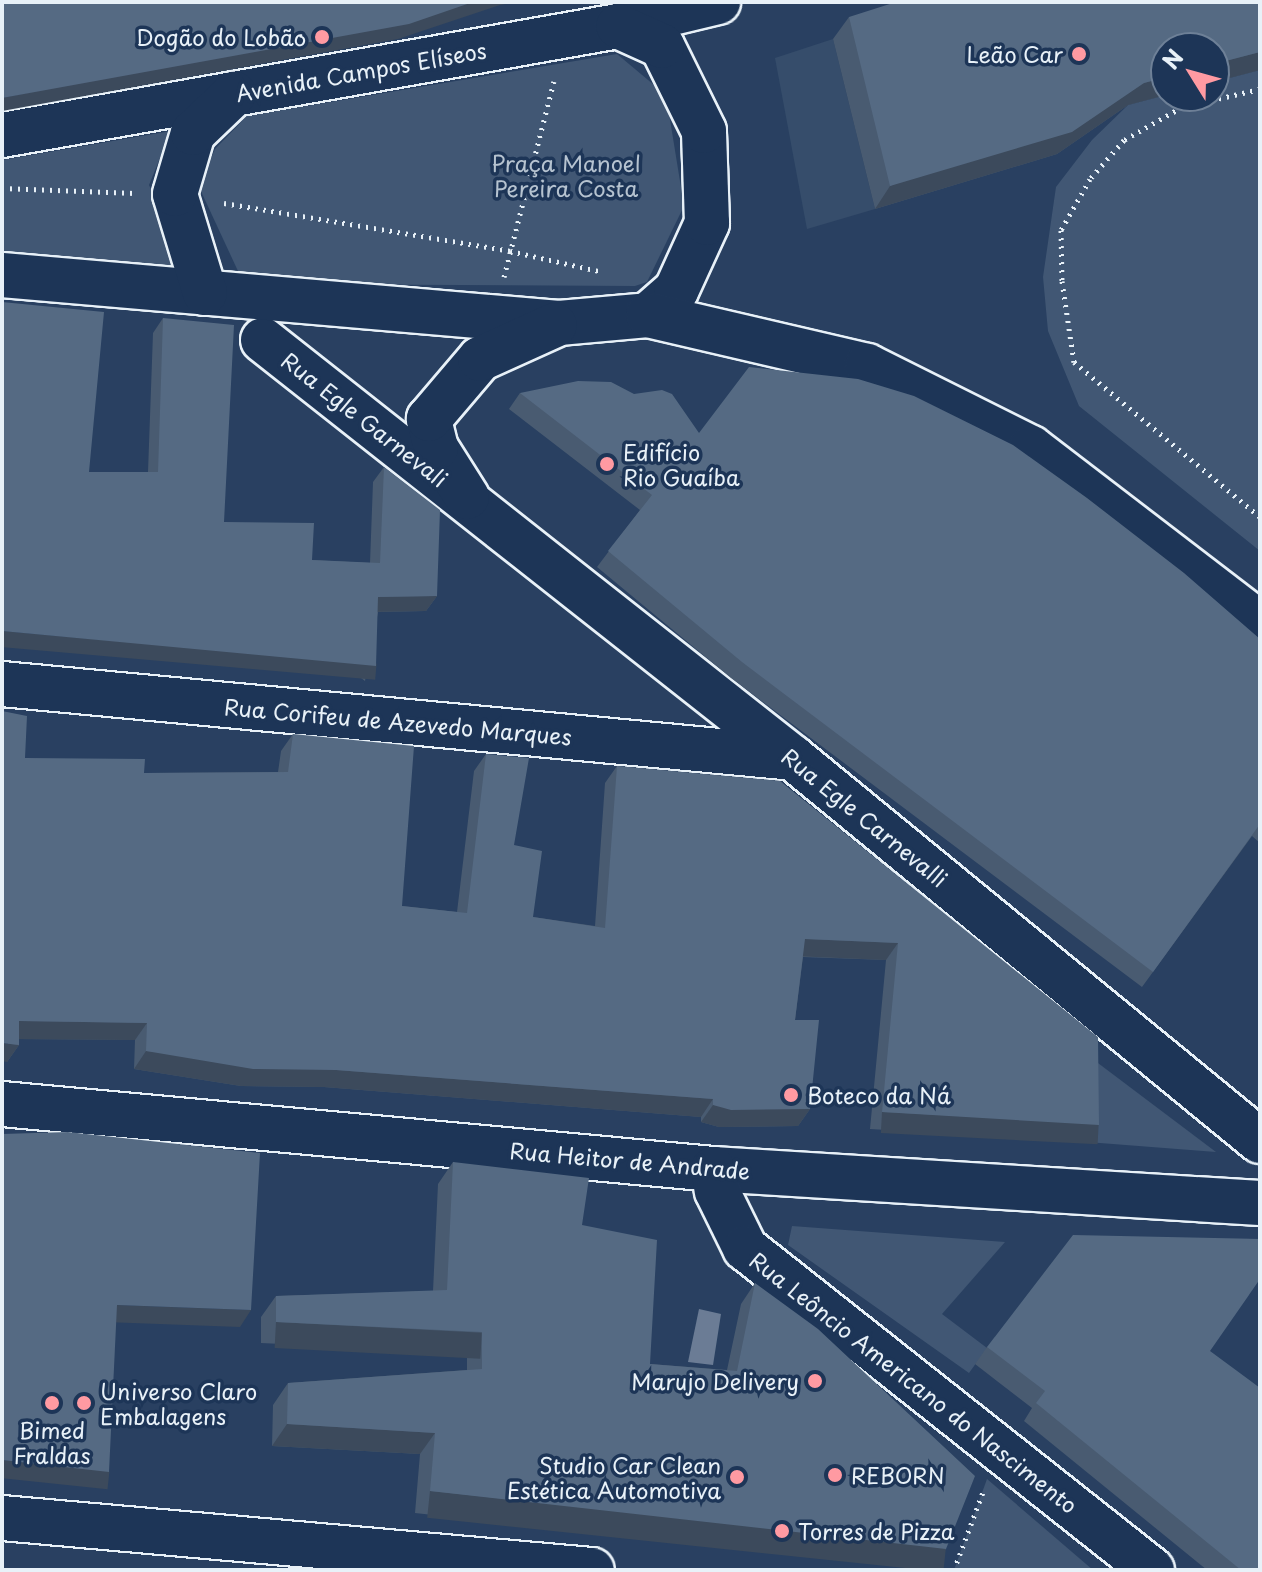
<!DOCTYPE html>
<html>
<head>
<meta charset="utf-8">
<style>
  body { margin:0 }
  #map { position:relative; width:1262px; height:1572px; overflow:hidden; background:#294061; font-family:"Playpen Sans",sans-serif }
  div>[style] { position:absolute }
  .built>* { inset:0; background:#364d6b }
  .green>* { inset:0; background:#415774 }
  .water>* { inset:0; background:#6b7c95 }
  .path>* { height:5px; margin-top:-2.5px; transform-origin:0; background:repeating-linear-gradient(90deg,#e8f1f8 0 2px,transparent 0 8px) }
  .roads { filter:drop-shadow(2px 0 #e8f1f8) drop-shadow(-2px 0 #e8f1f8) drop-shadow(0 2px #e8f1f8) drop-shadow(0 -2px #e8f1f8) }
  .street>* { height:44px; margin:-22px; padding:0 22px; transform-origin:22px; border-radius:22px; background:#1d3557 }
  .secondary>* { height:44px; margin:-22px; padding:0 22px; transform-origin:22px; border-radius:22px; background:#1d3557 }
  .wall>* { inset:0; background:#495b71 }
  .shaded-wall>* { inset:0; background:#3c4a5c; transform-origin:0 0 }
  .building>* { inset:0; background:#556a83 }
  .dots>* { width:22px; height:22px; translate:-50% -50%; box-sizing:border-box; border:4px solid #1d3557; border-radius:50% }
  span { translate:-50% -50%; white-space:nowrap; text-align:center; line-height:1.15; -webkit-text-stroke:7px #1d3557; paint-order:stroke }
  .poi-label { font-size:22px; color:#e8f1f8 }
  .right { translate:-100% -50%; text-align:right }
  .left { translate:0 -50%; text-align:left }
  .street-label { font-size:22px; color:#e8f1f8 }
  .park-label { font-size:22px; color:#b6c3d0 }
  .frame { position:absolute; inset:0; border:4px solid #e8f1f8; pointer-events:none }
  .north { position:absolute; left:1150px; top:32px; width:80px; height:80px; box-sizing:border-box; background:#1d3557; border:2px solid #6e8097; border-radius:50%; rotate:307deg; font-size:22px; font-weight:700; line-height:32px; text-align:center; color:#e8f1f8 }
  .north::after { content:''; display:block; margin:auto; width:28px; height:36px; background:#ff9aa2; clip-path:polygon(50% 0,100% 100%,50% 72%,0 100%) }
</style>
</head>
<body>
<div id="map">
  <div class="built">
    <div style="clip-path:polygon(833px 39px,875px 209px,807px 229px,775px 58px)"></div>
  </div>
  <div class="green">
    <div style="clip-path:polygon(617px 54px,666px 95px,684px 206px,647px 282px,635px 286px,244px 284px,199px 187px,215px 149px,247px 116px)"></div>
    <div style="clip-path:polygon(1260px 70px,1260px 551px,1079px 406px,1048px 331px,1043px 277px,1056px 187px,1092px 140px,1128px 105px,1166px 95px,1214px 96px,1214px 82px)"></div>
    <div style="clip-path:polygon(171px 131px,149px 185px,190px 275px,2px 251px,2px 160px)"></div>
    <div style="clip-path:polygon(1086px 1054px,1216px 1152px,1087px 1142px)"></div>
    <div style="clip-path:polygon(792px 1226px,1005px 1242px,942px 1314px,987px 1348px,969px 1373px,788px 1245px)"></div>
    <div style="clip-path:polygon(987px 1479px,1093px 1570px,954px 1570px)"></div>
  </div>
  <div class="water">
    <div style="clip-path:polygon(699px 1309px,721px 1314px,713px 1365px,688px 1362px)"></div>
  </div>
  <div class="path">
    <div style="left:1260px;top:89px;width:80px;rotate:167deg"></div>
    <div style="left:1182px;top:107px;width:67px;rotate:150.4deg"></div>
    <div style="left:1124px;top:140px;width:52px;rotate:131.1deg"></div>
    <div style="left:1090px;top:179px;width:59px;rotate:119.6deg"></div>
    <div style="left:1061px;top:230px;width:51px;rotate:88.9deg"></div>
    <div style="left:1062px;top:281px;width:82px;rotate:81.6deg"></div>
    <div style="left:1074px;top:362px;width:242px;rotate:39.8deg"></div>
    <div style="left:2px;top:188px;width:133px;rotate:2.2deg"></div>
    <div style="left:224px;top:203px;width:290px;rotate:9.5deg"></div>
    <div style="left:510px;top:251px;width:95px;rotate:12.7deg"></div>
    <div style="left:504px;top:277px;width:202px;rotate:-75.7deg"></div>
    <div style="left:954px;top:1570px;width:83px;rotate:-69.6deg"></div>
  </div>
  <div class="roads">
    <div class="street">
      <div style="left:263px;top:340px;width:675px;rotate:38.26deg"></div>
      <div style="left:793px;top:758px;width:604px;rotate:39.36deg"></div>
      <div style="left:2px;top:684px;width:794px;rotate:5.34deg"></div>
      <div style="left:2px;top:1104px;width:714px;rotate:5.22deg"></div>
      <div style="left:713px;top:1169px;width:548px;rotate:3.56deg"></div>
      <div style="left:713px;top:1169px;width:22px;rotate:80deg"></div>
      <div style="left:717px;top:1191px;width:64px;rotate:63.8deg"></div>
      <div style="left:745px;top:1248px;width:519px;rotate:38.35deg"></div>
    </div>
    <div class="secondary">
      <div style="left:2px;top:135px;width:626px;rotate:-10.03deg"></div>
      <div style="left:618px;top:26px;width:103px;rotate:-13.5deg"></div>
      <div style="left:2px;top:275px;width:559px;rotate:4.93deg"></div>
      <div style="left:559px;top:323px;width:89px;rotate:-5.1deg"></div>
      <div style="left:648px;top:315px;width:37px;rotate:-41deg"></div>
      <div style="left:676px;top:291px;width:75px;rotate:-65.5deg"></div>
      <div style="left:707px;top:223px;width:92px;rotate:-91.9deg"></div>
      <div style="left:704px;top:131px;width:95px;rotate:-116.3deg"></div>
      <div style="left:662px;top:46px;width:48px;rotate:-155.6deg"></div>
      <div style="left:205px;top:293px;width:103px;rotate:-106.9deg"></div>
      <div style="left:175px;top:194px;width:64px;rotate:-73.6deg"></div>
      <div style="left:193px;top:133px;width:57px;rotate:-43.6deg"></div>
      <div style="left:648px;top:315px;width:225px;rotate:13.1deg"></div>
      <div style="left:867px;top:366px;width:183px;rotate:26.6deg"></div>
      <div style="left:1031px;top:448px;width:289px;rotate:37.5deg"></div>
      <div style="left:467px;top:497px;width:58px;rotate:-122.3deg"></div>
      <div style="left:436px;top:448px;width:30px;rotate:-104deg"></div>
      <div style="left:429px;top:419px;width:79px;rotate:-49.6deg"></div>
      <div style="left:480px;top:359px;width:82px;rotate:-24.4deg"></div>
      <div style="left:2px;top:1518px;width:592px;rotate:5.04deg"></div>
    </div>
  </div>
  <div class="wall">
    <div style="clip-path:polygon(1260px 2px,1260px 70px,1214px 82px,1214px 48px,1166px 48px,1166px 95px,1128px 105px,1057px 154px,875px 209px,833px 39px,849px 17px)"></div>
    <div style="clip-path:polygon(163px 318px,224px 522px,312px 560px,370px 563px,373px 482px,384px 467px,437px 596px,426px 611px,378px 612px,365px 681px,89px 472px,148px 472px,153px 333px)"></div>
    <div style="clip-path:polygon(520px 393px,699px 433px,1260px 639px,1260px 843px,1252px 836px,1142px 987px,731px 678px,597px 567px,640px 510px,509px 409px)"></div>
    <div style="clip-path:polygon(293px 734px,402px 906px,457px 912px,474px 771px,486px 754px,514px 845px,533px 917px,595px 926px,605px 783px,617px 766px,780px 781px,1087px 1142px,870px 1129px,886px 960px,803px 957px,795px 1020px,810px 1109px,798px 1126px,719px 1127px,701px 1122px,701px 1117px,324px 1087px,241px 1086px,134px 1069px,135px 1040px,19px 1039px,19px 1045px,7px 1062px,25px 758px,144px 773px,278px 772px,281px 751px)"></div>
    <div style="clip-path:polygon(453px 1162px,582px 1225px,650px 1364px,727px 1370px,741px 1304px,755px 1283px,946px 1549px,931px 1570px,415px 1513px,420px 1454px,272px 1446px,273px 1405px,288px 1383px,467px 1370px,467px 1353px,261px 1343px,261px 1317px,276px 1296px,433px 1291px,438px 1184px)"></div>
    <div style="clip-path:polygon(987px 1347px,1210px 1351px,1260px 1570px,1207px 1570px,1024px 1421px,1032px 1408px,975px 1364px)"></div>
  </div>
  <div class="shaded-wall">
    <div style="clip-path:polygon(473px 2px,517px 2px,500px 5px,398px 39px,2px 111px,2px 98px)"></div>
    <div style="clip-path:polygon(1260px 52px,1260px 70px,1214px 82px,1214px 64px)"></div>
    <div style="clip-path:polygon(1166px 77px,1166px 95px,1128px 105px,1057px 154px,875px 209px,890px 186px,1144px 83px)"></div>
    <div style="clip-path:polygon(437px 596px,426px 611px,368px 612px,378px 597px)"></div>
    <div style="left:2px;top:631px;width:376px;height:16px;rotate:5deg"></div>
    <div style="clip-path:polygon(805px 939px,898px 943px,886px 960px,793px 956px)"></div>
    <div style="clip-path:polygon(19px 1021px,147px 1023px,135px 1040px,7px 1039px)"></div>
    <div style="clip-path:polygon(2px 1043px,19px 1045px,7px 1062px,2px 1061px)"></div>
    <div style="clip-path:polygon(146px 1051px,336px 1070px,713px 1099px,701px 1117px,324px 1087px,241px 1086px,134px 1069px)"></div>
    <div style="clip-path:polygon(713px 1105px,810px 1109px,798px 1126px,719px 1127px,701px 1122px)"></div>
    <div style="left:882px;top:1112px;width:217px;height:21px;rotate:3deg"></div>
    <div style="clip-path:polygon(117px 1305px,251px 1310px,240px 1327px,105px 1322px)"></div>
    <div style="left:276px;top:1322px;width:206px;height:26px;rotate:3deg"></div>
    <div style="clip-path:polygon(287px 1424px,435px 1433px,420px 1454px,272px 1446px)"></div>
    <div style="left:2px;top:1460px;width:108px;height:18px;rotate:6deg"></div>
    <div style="left:430px;top:1491px;width:519px;height:27px;rotate:6deg"></div>
  </div>
  <div class="building">
    <div style="clip-path:polygon(2px 2px,473px 2px,409px 24px,2px 98px)"></div>
    <div style="clip-path:polygon(896px 2px,1260px 2px,1260px 52px,1214px 64px,1214px 48px,1166px 48px,1166px 77px,1144px 83px,1072px 132px,890px 186px,849px 17px)"></div>
    <div style="clip-path:polygon(2px 302px,104px 312px,89px 472px,158px 472px,163px 318px,234px 325px,224px 522px,314px 523px,312px 560px,380px 563px,384px 467px,440px 510px,437px 596px,378px 597px,376px 666px,2px 631px)"></div>
    <div style="clip-path:polygon(749px 367px,858px 379px,914px 396px,1013px 445px,1087px 498px,1184px 573px,1260px 639px,1260px 824px,1153px 972px,742px 662px,608px 551px,652px 495px,520px 393px,578px 381px,611px 382px,634px 394px,662px 390px,672px 394px,699px 433px)"></div>
    <div style="clip-path:polygon(2px 711px,27px 716px,25px 758px,145px 759px,144px 773px,288px 772px,293px 734px,414px 746px,402px 906px,467px 913px,486px 754px,529px 758px,514px 845px,542px 851px,533px 917px,605px 928px,617px 766px,780px 781px,1098px 1037px,1099px 1125px,882px 1112px,898px 943px,805px 939px,795px 1020px,819px 1020px,810px 1109px,731px 1110px,713px 1105px,713px 1099px,336px 1070px,253px 1069px,146px 1051px,147px 1023px,19px 1021px,19px 1045px,2px 1043px)"></div>
    <div style="clip-path:polygon(68px 1132px,260px 1153px,251px 1310px,117px 1305px,109px 1472px,2px 1460px,2px 1134px)"></div>
    <div style="clip-path:polygon(453px 1162px,589px 1178px,582px 1225px,657px 1240px,650px 1364px,737px 1371px,755px 1283px,818px 1329px,975px 1476px,946px 1549px,430px 1491px,435px 1433px,287px 1424px,288px 1383px,482px 1369px,482px 1332px,276px 1322px,276px 1296px,447px 1290px)"></div>
    <div style="clip-path:polygon(1073px 1235px,1260px 1239px,1260px 1279px,1210px 1351px,1260px 1388px,1260px 1570px,1241px 1570px,1036px 1403px,1045px 1391px,987px 1347px)"></div>
  </div>
  <div class="dots">
    <div style="left:322px;top:37px;background:#ff9aa2"></div>
    <div style="left:1079px;top:54px;background:#ff9aa2"></div>
    <div style="left:607px;top:464px;background:#ff9aa2"></div>
    <div style="left:791px;top:1095px;background:#ff9aa2"></div>
    <div style="left:815px;top:1381px;background:#ff9aa2"></div>
    <div style="left:52px;top:1403px;background:#ff9aa2"></div>
    <div style="left:84px;top:1403px;background:#ff9aa2"></div>
    <div style="left:835px;top:1475px;background:#ff9aa2"></div>
    <div style="left:737px;top:1477px;background:#ff9aa2"></div>
    <div style="left:782px;top:1531px;background:#ff9aa2"></div>
  </div>
  <div class="poi-label">
    <span class="right" style="left:306px;top:37px">Dogão do Lobão</span>
    <span class="right" style="left:1063px;top:54px">Leão Car</span>
    <span class="left" style="left:623px;top:464px">Edifício<br>Rio Guaíba</span>
    <span class="left" style="left:807px;top:1095px">Boteco da Ná</span>
    <span class="right" style="left:799px;top:1381px">Marujo Delivery</span>
    <span class="left" style="left:100px;top:1403px">Universo Claro<br>Embalagens</span>
    <span style="left:52px;top:1442px">Bimed<br>Fraldas</span>
    <span class="right" style="left:721px;top:1477px">Studio Car Clean<br>Estética Automotiva</span>
    <span class="left" style="left:851px;top:1475px">REBORN</span>
    <span class="left" style="left:798px;top:1531px">Torres de Pizza</span>
  </div>
  <div class="street-label">
    <span style="left:361px;top:71px;rotate:-10deg">Avenida Campos Elíseos</span>
    <span style="left:365px;top:419px;rotate:38deg">Rua Egle Garnevali</span>
    <span style="left:398px;top:721px;rotate:5deg">Rua Corifeu de Azevedo Marques</span>
    <span style="left:865px;top:817px;rotate:39deg">Rua Egle Carnevalli</span>
    <span style="left:630px;top:1160px;rotate:5deg">Rua Heitor de Andrade</span>
    <span style="left:914px;top:1382px;rotate:38deg">Rua Leôncio Americano do Nascimento</span>
  </div>
  <div class="park-label">
    <span style="left:566px;top:175px">Praça Manoel<br>Pereira Costa</span>
  </div>
  <div class="frame"></div>
  <div class="north">N</div>
</div>
</body>
</html>
